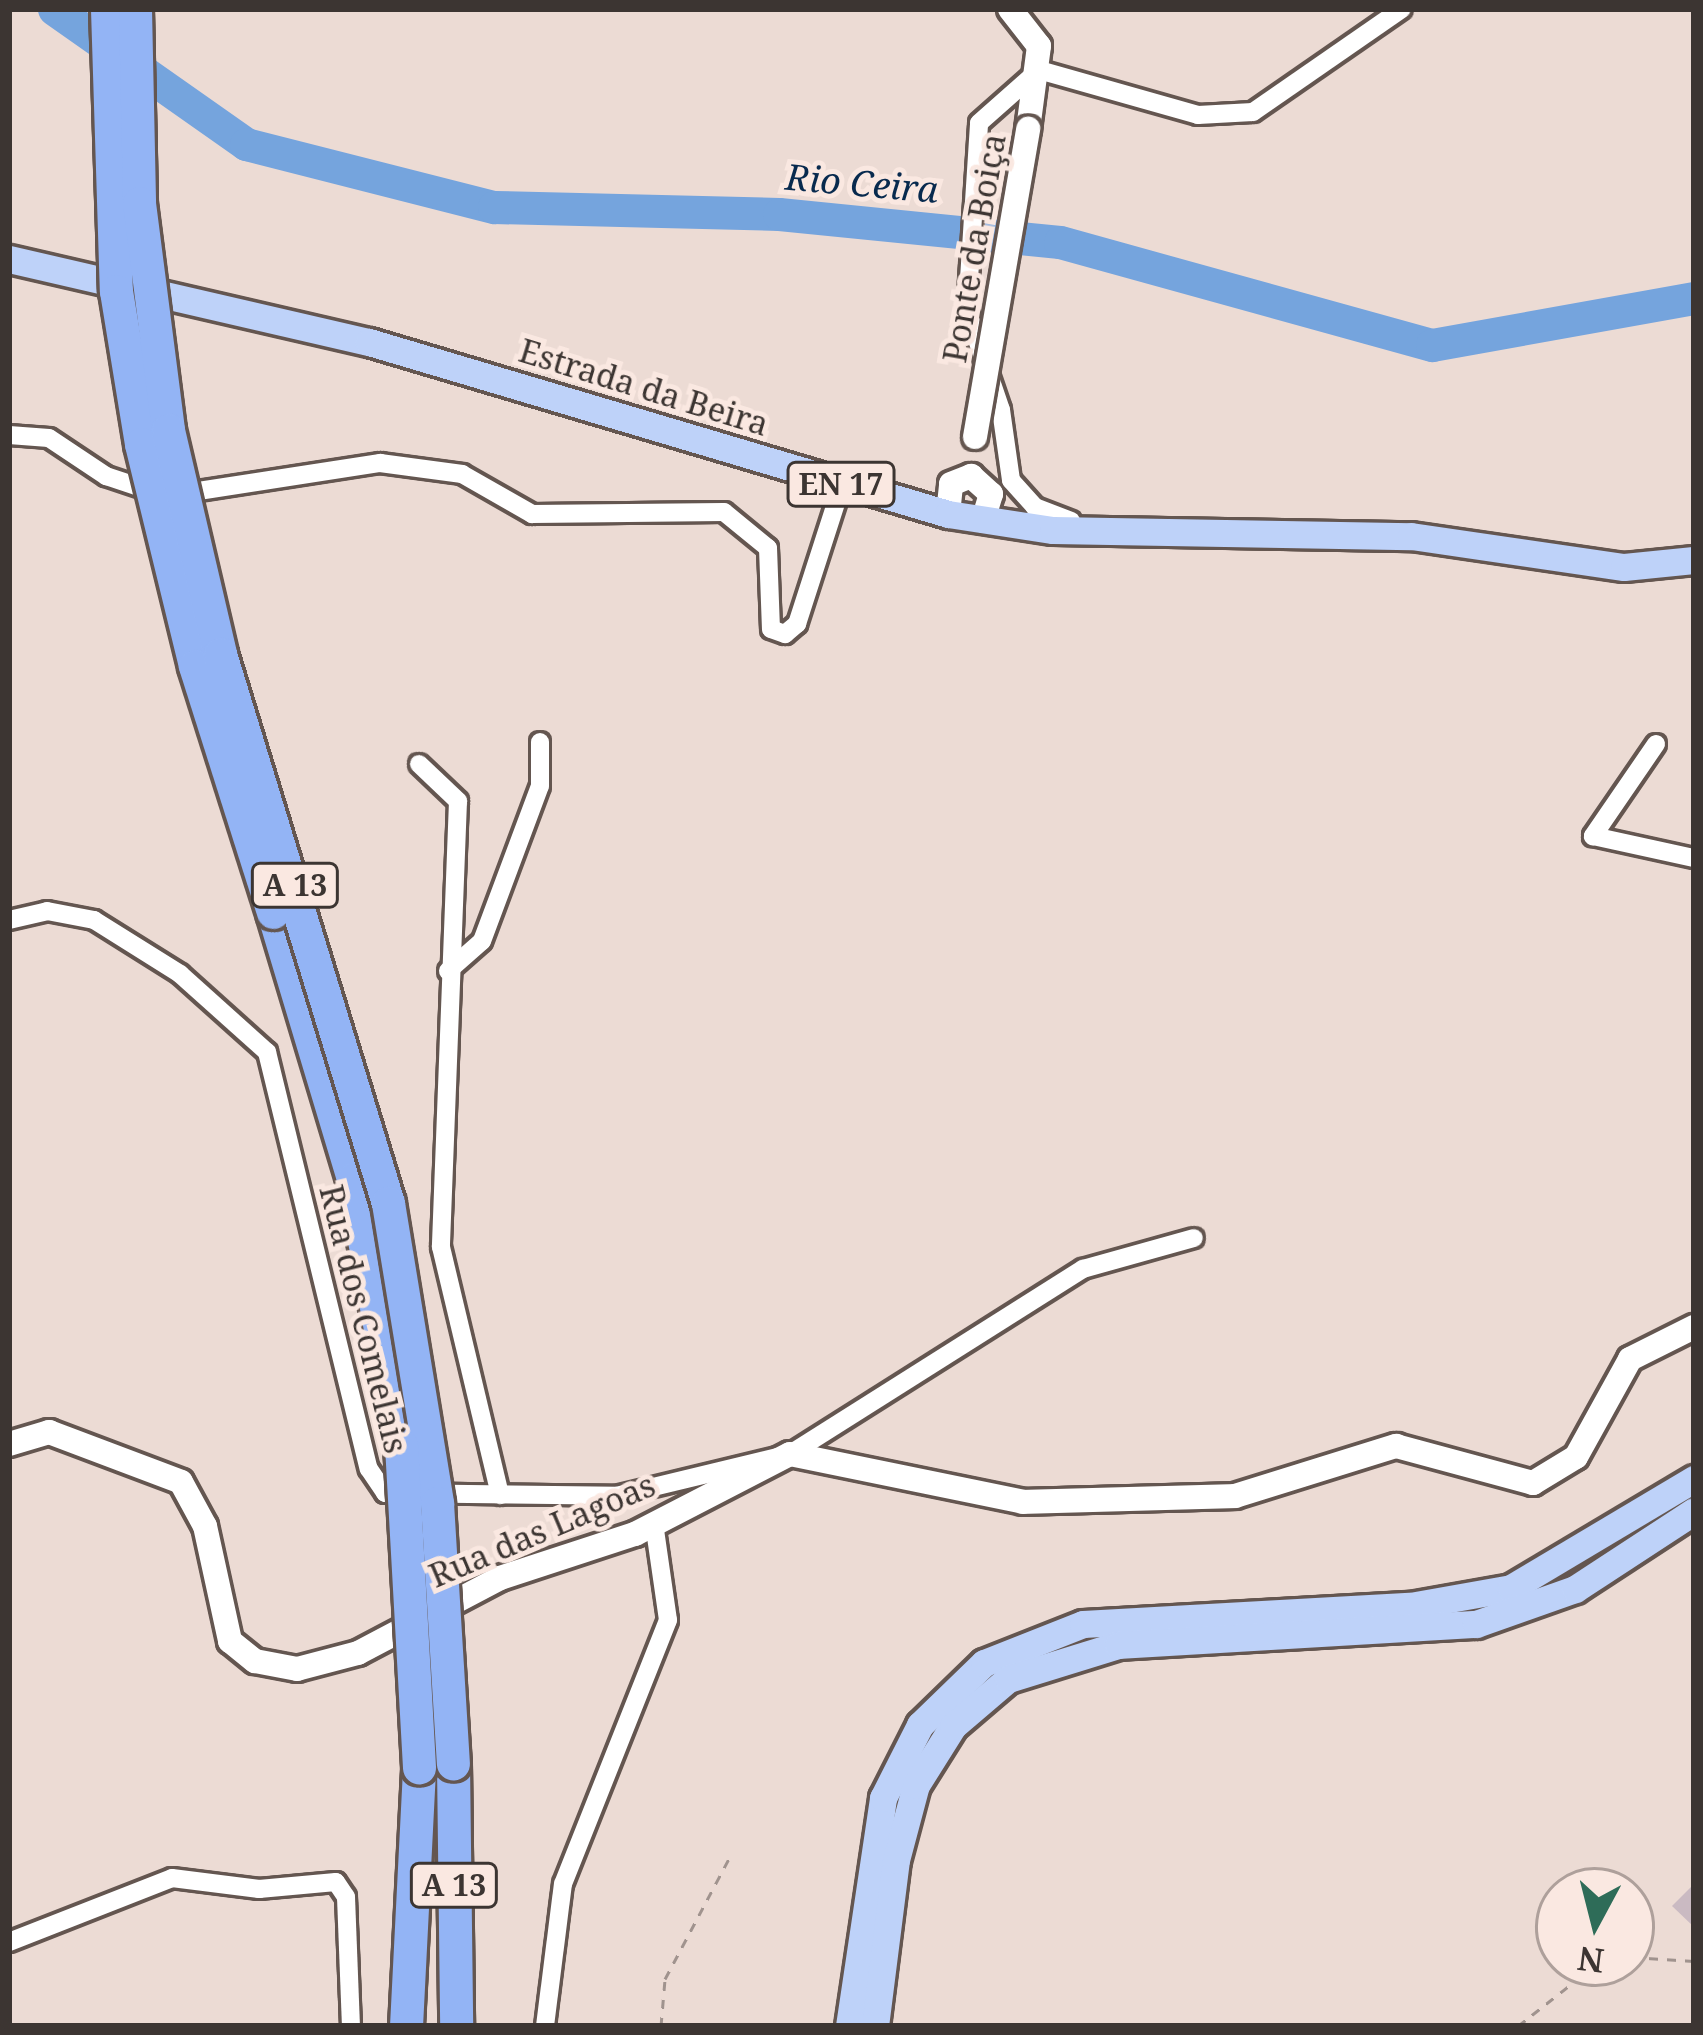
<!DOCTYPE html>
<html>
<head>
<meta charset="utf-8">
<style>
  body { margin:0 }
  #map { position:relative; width:1703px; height:2035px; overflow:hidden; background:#ecdbd4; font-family:"Noto Serif",serif }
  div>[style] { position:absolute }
  .river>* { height:33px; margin:-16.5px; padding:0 16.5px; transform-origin:16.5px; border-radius:16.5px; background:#75a4dd }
  .building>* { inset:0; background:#cabac2 }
  .path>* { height:3px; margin-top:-1.5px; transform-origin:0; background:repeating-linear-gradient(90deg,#a0938e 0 9px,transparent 0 18px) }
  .roads { filter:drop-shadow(3px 0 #645650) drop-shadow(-3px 0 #645650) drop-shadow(0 3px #645650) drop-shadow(0 -3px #645650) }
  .street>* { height:18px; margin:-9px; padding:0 9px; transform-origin:9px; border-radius:9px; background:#fff }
  .secondary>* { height:24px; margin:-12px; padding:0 12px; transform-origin:12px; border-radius:12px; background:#fff }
  .primary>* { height:27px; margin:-13.5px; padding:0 13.5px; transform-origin:13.5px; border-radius:13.5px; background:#bed2f9 }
  .highway>* { height:33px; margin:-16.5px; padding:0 16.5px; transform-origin:16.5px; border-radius:16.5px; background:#93b4f5 }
  .bridges { filter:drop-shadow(3px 0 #645650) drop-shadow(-3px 0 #645650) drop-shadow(0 3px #645650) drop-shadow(0 -3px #645650) }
  .secondary-bridge>* { height:24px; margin:-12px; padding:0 12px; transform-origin:12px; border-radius:12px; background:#fff }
  .highway-bridge>* { height:33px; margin:-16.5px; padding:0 16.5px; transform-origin:16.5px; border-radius:16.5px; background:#93b4f5 }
  span { translate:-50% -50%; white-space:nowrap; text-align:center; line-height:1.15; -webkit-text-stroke:10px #fae8e1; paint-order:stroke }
  .shield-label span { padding:3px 9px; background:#fae8e1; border:3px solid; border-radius:9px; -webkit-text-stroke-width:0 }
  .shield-label { font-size:30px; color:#3c3532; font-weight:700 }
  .street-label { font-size:33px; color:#3c3532 }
  .water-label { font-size:36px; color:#082a4e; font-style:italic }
  .frame { position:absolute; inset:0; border:12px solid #3c3532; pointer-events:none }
  .north { position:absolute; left:1535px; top:1867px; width:120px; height:120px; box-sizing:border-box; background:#fae8e1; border:3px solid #aea09b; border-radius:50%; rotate:187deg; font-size:33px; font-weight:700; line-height:48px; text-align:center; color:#3c3532 }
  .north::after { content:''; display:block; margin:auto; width:42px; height:54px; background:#2e6c58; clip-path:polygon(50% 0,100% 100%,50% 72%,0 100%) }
</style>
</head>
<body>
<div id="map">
  <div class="river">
    <div style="left:54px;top:9px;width:235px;rotate:35.1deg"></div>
    <div style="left:246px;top:144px;width:256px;rotate:14.3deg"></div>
    <div style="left:494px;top:207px;width:285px;rotate:1.4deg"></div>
    <div style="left:779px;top:214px;width:282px;rotate:5.7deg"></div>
    <div style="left:1060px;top:242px;width:386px;rotate:15.5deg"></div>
    <div style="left:1432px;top:345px;width:266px;rotate:-10.2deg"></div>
  </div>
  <div class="building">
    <div style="clip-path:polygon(1694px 1884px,1694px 1927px,1672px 1906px)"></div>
  </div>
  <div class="path">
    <div style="left:1631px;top:1957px;width:63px;rotate:3.6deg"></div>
    <div style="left:661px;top:2026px;width:47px;rotate:-85.1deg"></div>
    <div style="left:665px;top:1979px;width:138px;rotate:-62deg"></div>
    <div style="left:1518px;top:2026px;width:102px;rotate:-38.2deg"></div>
  </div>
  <div class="roads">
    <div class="street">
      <div style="left:9px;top:435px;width:40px;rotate:4.3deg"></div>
      <div style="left:49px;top:438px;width:69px;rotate:33.7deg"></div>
      <div style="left:106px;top:476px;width:63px;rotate:18.4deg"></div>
      <div style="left:166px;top:496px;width:217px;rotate:-8.8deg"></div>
      <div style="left:380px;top:463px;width:83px;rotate:7.6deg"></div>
      <div style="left:462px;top:474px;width:81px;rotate:29.7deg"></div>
      <div style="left:532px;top:514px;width:192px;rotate:-0.6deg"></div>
      <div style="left:724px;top:512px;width:57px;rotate:39.3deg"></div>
      <div style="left:768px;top:548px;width:81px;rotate:87.9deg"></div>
      <div style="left:771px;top:629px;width:15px;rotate:20deg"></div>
      <div style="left:785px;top:634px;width:16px;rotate:-40deg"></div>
      <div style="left:797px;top:624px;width:146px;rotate:-72.1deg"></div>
      <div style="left:1071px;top:521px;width:39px;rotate:-159deg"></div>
      <div style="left:1035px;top:507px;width:36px;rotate:-132deg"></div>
      <div style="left:1011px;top:480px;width:71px;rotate:-98.1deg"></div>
      <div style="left:1001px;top:410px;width:106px;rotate:-108.8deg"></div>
      <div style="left:967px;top:310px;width:187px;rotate:-86.3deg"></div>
      <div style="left:979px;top:123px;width:80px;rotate:-41.5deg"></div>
      <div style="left:1039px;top:70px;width:165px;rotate:15.8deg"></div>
      <div style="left:1198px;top:115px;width:55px;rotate:-3.1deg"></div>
      <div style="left:1253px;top:112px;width:181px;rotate:-34.7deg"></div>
      <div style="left:1656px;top:744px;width:112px;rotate:124.4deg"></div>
      <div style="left:1593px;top:836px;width:103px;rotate:12.3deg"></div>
      <div style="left:419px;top:764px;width:54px;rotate:43.5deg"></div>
      <div style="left:458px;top:801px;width:446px;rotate:92.2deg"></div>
      <div style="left:441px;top:1247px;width:255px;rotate:76.6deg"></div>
      <div style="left:9px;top:920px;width:39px;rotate:-13deg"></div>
      <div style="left:47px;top:911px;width:48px;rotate:10.8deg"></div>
      <div style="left:94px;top:920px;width:102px;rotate:32.1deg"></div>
      <div style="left:180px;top:974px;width:117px;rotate:41.9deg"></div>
      <div style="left:267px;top:1052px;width:429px;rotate:76.3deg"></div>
      <div style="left:369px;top:1469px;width:29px;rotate:56deg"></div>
      <div style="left:385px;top:1493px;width:231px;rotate:0.7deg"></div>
      <div style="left:616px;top:1496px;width:179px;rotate:-13.6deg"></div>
      <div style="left:790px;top:1454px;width:347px;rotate:-32.3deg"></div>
      <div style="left:1083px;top:1269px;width:115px;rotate:-15.6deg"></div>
      <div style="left:448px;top:971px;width:45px;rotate:-41.4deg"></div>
      <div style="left:482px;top:941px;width:165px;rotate:-69.5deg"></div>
      <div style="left:540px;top:786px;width:44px;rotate:-90deg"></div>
      <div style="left:9px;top:1942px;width:175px;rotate:-21.4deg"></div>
      <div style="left:172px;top:1878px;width:88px;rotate:7.2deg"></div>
      <div style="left:259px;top:1889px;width:77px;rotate:-5.2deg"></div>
      <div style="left:336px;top:1882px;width:18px;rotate:56deg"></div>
      <div style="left:346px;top:1897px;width:129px;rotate:87.8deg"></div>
      <div style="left:545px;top:2026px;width:143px;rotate:-82.8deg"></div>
      <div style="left:563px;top:1884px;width:284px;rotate:-68.3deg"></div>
      <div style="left:668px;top:1620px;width:98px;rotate:-98.2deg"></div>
    </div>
    <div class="secondary">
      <div style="left:1010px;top:9px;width:47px;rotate:51.9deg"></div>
      <div style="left:1039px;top:46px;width:84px;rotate:97.5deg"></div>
      <div style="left:948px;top:514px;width:30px;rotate:-84deg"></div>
      <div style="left:951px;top:484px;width:22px;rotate:-22deg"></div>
      <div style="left:971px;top:476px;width:27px;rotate:42deg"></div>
      <div style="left:991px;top:494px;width:28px;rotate:107deg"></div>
      <div style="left:9px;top:1444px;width:42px;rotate:-16.7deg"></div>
      <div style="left:49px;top:1432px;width:141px;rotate:20.7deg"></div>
      <div style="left:181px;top:1482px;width:50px;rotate:61.4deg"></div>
      <div style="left:205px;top:1526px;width:118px;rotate:77.7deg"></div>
      <div style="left:230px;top:1641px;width:32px;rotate:39deg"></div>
      <div style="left:255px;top:1661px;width:43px;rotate:10.8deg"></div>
      <div style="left:297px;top:1669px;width:63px;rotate:-14.7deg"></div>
      <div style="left:358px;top:1653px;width:161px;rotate:-27.8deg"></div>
      <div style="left:500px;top:1578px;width:142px;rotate:-18.1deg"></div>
      <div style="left:635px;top:1534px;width:174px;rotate:-27.3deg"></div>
      <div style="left:790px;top:1454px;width:238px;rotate:11.6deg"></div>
      <div style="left:1023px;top:1502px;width:212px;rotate:-1.6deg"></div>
      <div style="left:1235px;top:1496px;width:169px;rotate:-17.3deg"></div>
      <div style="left:1396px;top:1446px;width:142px;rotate:15.1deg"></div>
      <div style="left:1533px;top:1483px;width:50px;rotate:-31.2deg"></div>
      <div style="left:1576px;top:1457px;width:112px;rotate:-61.1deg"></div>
      <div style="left:1630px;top:1359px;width:72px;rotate:-26.6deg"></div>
    </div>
    <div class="primary">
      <div style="left:9px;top:259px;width:369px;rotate:13deg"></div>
      <div style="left:369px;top:342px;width:604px;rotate:16.54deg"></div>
      <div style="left:948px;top:514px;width:106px;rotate:8.7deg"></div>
      <div style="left:1053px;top:530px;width:358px;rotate:1deg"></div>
      <div style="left:1411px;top:536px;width:215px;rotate:8.3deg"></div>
      <div style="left:1624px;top:567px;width:70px;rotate:-5.7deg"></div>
      <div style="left:849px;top:2026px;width:231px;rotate:-81.5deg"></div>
      <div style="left:883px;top:1798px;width:82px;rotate:-63.1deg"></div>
      <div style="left:920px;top:1725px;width:89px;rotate:-44.1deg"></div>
      <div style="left:984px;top:1663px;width:106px;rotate:-21.5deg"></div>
      <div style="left:1083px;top:1624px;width:327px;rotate:-3.2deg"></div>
      <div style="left:1410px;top:1606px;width:103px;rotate:-10.1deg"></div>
      <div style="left:1511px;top:1588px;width:213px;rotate:-30.8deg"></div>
      <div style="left:875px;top:2026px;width:167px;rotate:-82.8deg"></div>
      <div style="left:896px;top:1860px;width:78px;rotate:-75.1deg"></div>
      <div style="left:916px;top:1785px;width:70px;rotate:-57.9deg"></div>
      <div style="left:953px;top:1726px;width:72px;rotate:-40.5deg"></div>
      <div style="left:1008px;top:1679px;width:115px;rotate:-17.2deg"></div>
      <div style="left:1118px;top:1645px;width:359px;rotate:-3.4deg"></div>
      <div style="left:1476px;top:1624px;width:105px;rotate:-19.5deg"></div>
      <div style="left:1575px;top:1589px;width:142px;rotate:-33.2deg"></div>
    </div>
    <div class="highway">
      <div style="left:273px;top:912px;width:279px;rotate:73.3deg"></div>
      <div style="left:353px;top:1179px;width:270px;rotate:79.8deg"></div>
      <div style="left:453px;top:1764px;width:262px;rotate:89.3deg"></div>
      <div style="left:406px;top:2026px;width:259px;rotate:-87.1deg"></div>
    </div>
  </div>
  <div class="bridges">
    <div class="secondary-bridge">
      <div style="left:975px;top:437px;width:313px;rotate:-80.2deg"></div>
    </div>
    <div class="highway-bridge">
      <div style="left:107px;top:9px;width:282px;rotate:88.2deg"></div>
      <div style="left:116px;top:291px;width:155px;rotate:80.7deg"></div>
      <div style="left:141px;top:444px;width:228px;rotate:76.3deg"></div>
      <div style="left:195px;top:666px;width:258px;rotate:72.4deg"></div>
      <div style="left:135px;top:9px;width:194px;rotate:88.8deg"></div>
      <div style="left:139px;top:203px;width:229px;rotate:82.7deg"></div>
      <div style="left:168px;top:430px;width:230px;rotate:76.9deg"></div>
      <div style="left:220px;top:654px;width:574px;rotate:72.99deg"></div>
      <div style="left:388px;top:1203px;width:304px;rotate:80.7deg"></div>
      <div style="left:437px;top:1503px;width:261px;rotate:86.5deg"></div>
      <div style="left:401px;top:1445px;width:323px;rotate:86.8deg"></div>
    </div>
  </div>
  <div class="shield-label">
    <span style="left:841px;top:484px">EN 17</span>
    <span style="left:295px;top:885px">A 13</span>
    <span style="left:454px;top:1885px">A 13</span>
  </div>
  <div class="street-label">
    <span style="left:974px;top:248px;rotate:-80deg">Ponte da Boiça</span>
    <span style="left:644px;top:387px;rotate:17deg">Estrada da Beira</span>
    <span style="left:364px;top:1319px;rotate:76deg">Rua dos Comelais</span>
    <span style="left:542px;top:1530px;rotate:-23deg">Rua das Lagoas</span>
  </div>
  <div class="water-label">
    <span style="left:862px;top:183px;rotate:5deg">Rio Ceira</span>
  </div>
  <div class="frame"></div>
  <div class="north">N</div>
</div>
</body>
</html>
